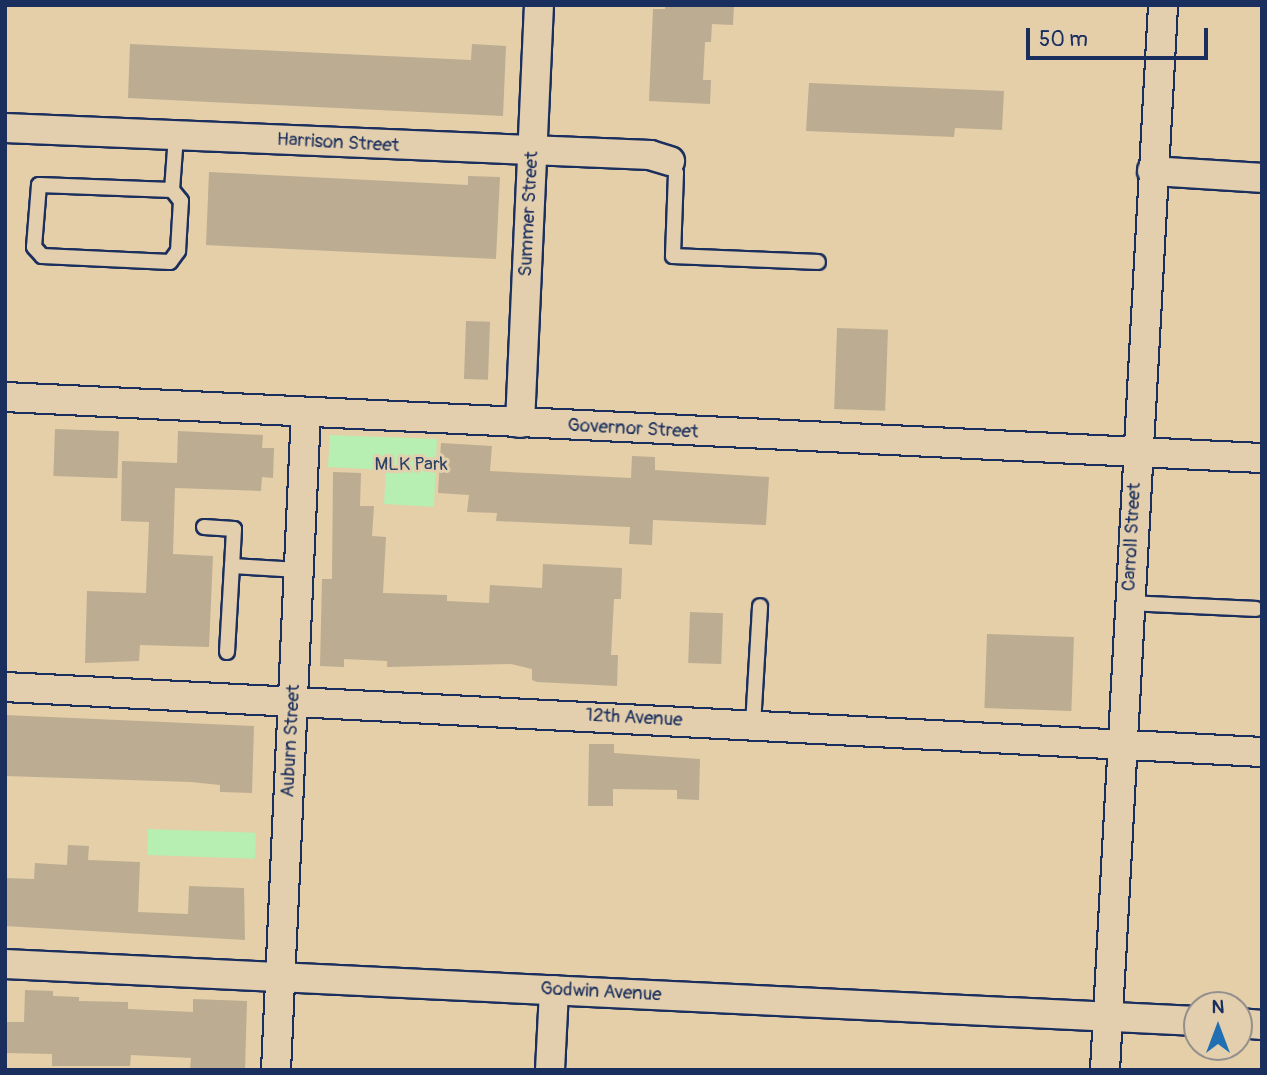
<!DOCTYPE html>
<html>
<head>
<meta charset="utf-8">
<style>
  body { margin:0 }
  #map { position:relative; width:1267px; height:1075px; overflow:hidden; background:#e5cfa9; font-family:Pangolin,sans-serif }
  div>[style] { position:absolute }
  .green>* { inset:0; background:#b7eeb1; transform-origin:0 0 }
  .building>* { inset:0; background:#bcac91; transform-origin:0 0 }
  .roads { filter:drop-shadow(2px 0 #1b2f5e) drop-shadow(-2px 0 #1b2f5e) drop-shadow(0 2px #1b2f5e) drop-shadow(0 -2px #1b2f5e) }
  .service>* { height:14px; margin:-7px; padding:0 7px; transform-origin:7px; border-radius:7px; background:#e3cfad }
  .minor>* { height:28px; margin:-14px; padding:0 14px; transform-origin:14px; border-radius:14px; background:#e3cfad }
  span { translate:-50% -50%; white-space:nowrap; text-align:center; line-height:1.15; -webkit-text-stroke:6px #e3cfad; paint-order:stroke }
  .street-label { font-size:19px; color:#1b2f5e }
  .park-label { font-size:19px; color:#2b4266 }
  .frame { position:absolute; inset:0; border:7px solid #1b2f5e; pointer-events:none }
  .north { position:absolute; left:1183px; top:991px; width:70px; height:70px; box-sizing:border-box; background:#e3cfad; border:2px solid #938f8d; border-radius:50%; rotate:0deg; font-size:19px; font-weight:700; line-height:28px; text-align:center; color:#1b2f5e }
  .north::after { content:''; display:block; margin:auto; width:24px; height:32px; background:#1f6fb2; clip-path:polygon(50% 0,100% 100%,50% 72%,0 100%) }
  .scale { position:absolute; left:1026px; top:28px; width:182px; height:32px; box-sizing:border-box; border:4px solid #1b2f5e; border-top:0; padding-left:9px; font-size:21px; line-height:24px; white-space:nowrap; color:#1b2f5e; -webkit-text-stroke:5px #e3cfad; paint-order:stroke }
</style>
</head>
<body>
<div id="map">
  <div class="green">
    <div style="clip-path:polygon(330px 435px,437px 439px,434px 507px,384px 504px,386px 470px,328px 467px)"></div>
    <div style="left:148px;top:829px;width:108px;height:26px;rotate:2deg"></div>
  </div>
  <div class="building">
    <div style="clip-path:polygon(665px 5px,734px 5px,733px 25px,712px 24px,711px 42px,705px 42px,703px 80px,711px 80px,710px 104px,649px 101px,653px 9px,665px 9px)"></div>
    <div style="clip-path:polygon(130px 44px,471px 60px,472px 44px,506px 46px,503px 116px,128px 98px)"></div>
    <div style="clip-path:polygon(809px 83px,1004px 91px,1002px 130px,955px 128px,954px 137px,806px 131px)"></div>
    <div style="clip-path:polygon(209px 172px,468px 185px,468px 176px,500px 177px,496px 259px,206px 245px)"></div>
    <div style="left:466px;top:321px;width:24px;height:58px;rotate:2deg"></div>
    <div style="left:837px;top:328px;width:51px;height:81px;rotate:2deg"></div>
    <div style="left:55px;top:429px;width:64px;height:47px;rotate:2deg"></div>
    <div style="clip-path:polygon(178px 431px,263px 435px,262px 448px,274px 448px,273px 478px,262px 477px,261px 491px,175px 488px,173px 554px,213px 556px,209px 647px,140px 645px,139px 661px,85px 663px,87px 591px,146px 593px,149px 522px,121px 521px,122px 461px,177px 463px)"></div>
    <div style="clip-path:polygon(441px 443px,492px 446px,490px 471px,631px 478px,632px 456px,655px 457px,655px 470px,769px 477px,766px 525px,653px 520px,652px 545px,629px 544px,630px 527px,496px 521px,497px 513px,467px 512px,469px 495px,438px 493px)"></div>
    <div style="clip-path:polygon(333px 472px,361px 473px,360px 506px,374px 506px,372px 536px,386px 537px,383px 593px,447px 595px,447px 601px,489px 603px,490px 585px,542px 588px,543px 564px,622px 568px,621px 599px,614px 599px,611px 655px,618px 655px,617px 686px,537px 682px,532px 680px,532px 669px,511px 664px,387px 667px,387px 661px,344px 659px,344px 667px,320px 666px,322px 579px,332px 579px)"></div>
    <div style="left:690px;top:612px;width:33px;height:51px;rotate:2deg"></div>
    <div style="left:987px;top:634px;width:87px;height:74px;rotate:2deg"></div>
    <div style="clip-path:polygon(5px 715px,254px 726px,252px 793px,220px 792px,220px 785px,191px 782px,5px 776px)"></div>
    <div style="clip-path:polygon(589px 744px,614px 744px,614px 753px,700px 759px,699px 800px,677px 799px,677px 790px,613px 789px,613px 806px,588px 806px)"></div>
    <div style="clip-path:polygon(68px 845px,89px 846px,88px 860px,140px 862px,138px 912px,188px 914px,189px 886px,244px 888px,245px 940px,5px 926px,5px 878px,34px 879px,35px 863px,67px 865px)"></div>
    <div style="clip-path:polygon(25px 990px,53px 991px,53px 996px,79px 997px,79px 1001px,128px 1002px,128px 1009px,193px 1012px,193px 999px,247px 1001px,245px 1070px,190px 1070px,191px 1058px,131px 1055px,130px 1066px,52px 1066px,52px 1054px,5px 1053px,5px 1022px,24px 1022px)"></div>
  </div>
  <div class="roads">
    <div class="service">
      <div style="left:670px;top:161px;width:13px;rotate:63deg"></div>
      <div style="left:676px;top:173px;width:83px;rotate:92.1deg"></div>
      <div style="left:673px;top:256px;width:145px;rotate:2.4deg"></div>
      <div style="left:172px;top:190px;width:133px;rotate:-177.8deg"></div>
      <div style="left:39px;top:185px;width:62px;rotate:94.6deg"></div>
      <div style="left:34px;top:247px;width:12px;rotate:48deg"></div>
      <div style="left:42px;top:256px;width:128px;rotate:2.7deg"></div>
      <div style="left:170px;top:262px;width:14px;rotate:-54deg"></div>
      <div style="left:178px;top:251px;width:50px;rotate:-86.6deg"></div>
      <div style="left:181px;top:201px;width:14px;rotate:-129deg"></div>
      <div style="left:172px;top:190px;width:54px;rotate:-85.8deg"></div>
      <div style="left:204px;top:527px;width:30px;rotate:4deg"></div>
      <div style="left:234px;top:529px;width:37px;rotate:93deg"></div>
      <div style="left:232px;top:566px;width:67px;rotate:3.4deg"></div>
      <div style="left:1129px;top:603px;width:127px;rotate:2.7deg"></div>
      <div style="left:227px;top:652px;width:86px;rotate:-86.7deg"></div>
      <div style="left:753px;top:725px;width:119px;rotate:-86.6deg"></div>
    </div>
    <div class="minor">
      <div style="left:5px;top:128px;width:646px;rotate:2.4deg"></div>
      <div style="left:650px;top:155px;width:21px;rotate:17deg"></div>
      <div style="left:1152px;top:171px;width:110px;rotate:3.6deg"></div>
      <div style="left:5px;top:397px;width:1258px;rotate:2.78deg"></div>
      <div style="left:520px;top:423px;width:418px;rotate:-87.4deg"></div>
      <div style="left:5px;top:687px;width:1259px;rotate:2.96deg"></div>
      <div style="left:5px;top:964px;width:1193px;rotate:2.74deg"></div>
      <div style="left:1239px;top:1023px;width:23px;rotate:5deg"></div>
      <div style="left:276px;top:1070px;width:659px;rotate:-87.39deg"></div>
      <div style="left:550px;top:1070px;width:80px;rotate:-87.1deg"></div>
      <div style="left:1105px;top:1070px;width:1067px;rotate:-86.88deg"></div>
    </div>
  </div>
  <div class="street-label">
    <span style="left:338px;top:143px;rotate:3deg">Harrison Street</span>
    <span style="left:529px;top:214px;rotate:-87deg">Summer Street</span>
    <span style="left:633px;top:429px;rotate:3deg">Governor Street</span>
    <span style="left:1132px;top:537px;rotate:-87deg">Carroll Street</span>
    <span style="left:634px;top:718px;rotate:3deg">12th Avenue</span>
    <span style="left:291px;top:741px;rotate:-87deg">Auburn Street</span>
    <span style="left:601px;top:992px;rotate:3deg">Godwin Avenue</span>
  </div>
  <div class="park-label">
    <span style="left:411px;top:465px">MLK Park</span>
  </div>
  <div class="frame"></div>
  <div class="north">N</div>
  <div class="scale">50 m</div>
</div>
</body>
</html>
